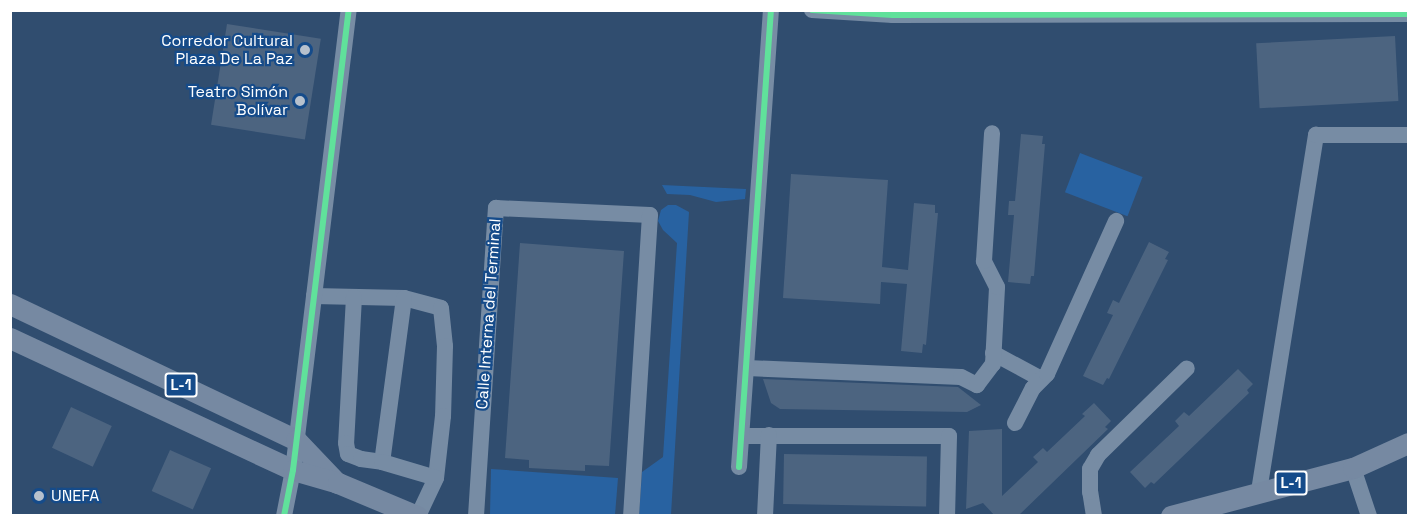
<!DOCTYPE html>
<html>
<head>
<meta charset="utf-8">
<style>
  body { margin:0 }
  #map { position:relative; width:1419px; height:526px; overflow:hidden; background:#304d6f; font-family:"Space Grotesk",sans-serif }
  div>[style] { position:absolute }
  .green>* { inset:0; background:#2862a1; transform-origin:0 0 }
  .building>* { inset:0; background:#4c6480; transform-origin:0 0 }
  .minor>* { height:16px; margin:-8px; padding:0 8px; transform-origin:8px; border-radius:8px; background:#778ca4 }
  .major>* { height:21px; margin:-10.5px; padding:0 10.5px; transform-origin:10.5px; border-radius:10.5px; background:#7689a2 }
  .cycleway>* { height:6px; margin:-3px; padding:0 3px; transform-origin:3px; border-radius:3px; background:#60e19b }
  .dots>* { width:16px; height:16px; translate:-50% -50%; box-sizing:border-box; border:3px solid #154b8a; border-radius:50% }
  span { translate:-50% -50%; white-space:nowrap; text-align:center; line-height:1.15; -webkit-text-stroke:4.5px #154b8a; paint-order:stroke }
  .shield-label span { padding:2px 4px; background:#154b8a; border:2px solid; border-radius:4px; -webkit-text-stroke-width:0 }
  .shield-label { font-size:15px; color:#fff; font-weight:700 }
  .poi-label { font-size:16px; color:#fff }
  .right { translate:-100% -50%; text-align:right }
  .left { translate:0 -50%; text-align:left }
  .street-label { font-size:16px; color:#fff }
  .frame { position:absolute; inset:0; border:12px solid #fff; pointer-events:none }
</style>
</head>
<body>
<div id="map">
  <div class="green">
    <div style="left:1080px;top:153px;width:67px;height:42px;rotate:21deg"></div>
    <div style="clip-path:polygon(662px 185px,746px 189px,745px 199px,716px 202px,690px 195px,667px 194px)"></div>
    <div style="clip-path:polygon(668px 205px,676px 205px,689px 212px,671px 515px,639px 516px,642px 472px,663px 457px,677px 243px,663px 230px,658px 221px,661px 210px)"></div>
    <div style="clip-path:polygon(491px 469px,618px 478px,615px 515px,490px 515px)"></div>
  </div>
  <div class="building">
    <div style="left:227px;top:24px;width:95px;height:102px;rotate:9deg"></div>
    <div style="left:1395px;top:36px;width:65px;height:139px;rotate:87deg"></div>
    <div style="clip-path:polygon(1021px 134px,1043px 136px,1042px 144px,1045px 144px,1034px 276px,1031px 276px,1030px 284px,1008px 282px,1014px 215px,1008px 215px,1009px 201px,1015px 201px)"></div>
    <div style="clip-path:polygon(791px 174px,888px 180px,882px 267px,908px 270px,914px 203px,935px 205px,935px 213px,938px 213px,926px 345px,923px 344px,922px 353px,901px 351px,907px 284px,881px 282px,880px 304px,783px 298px)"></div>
    <div style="clip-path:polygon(1149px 242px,1169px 252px,1165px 259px,1168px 260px,1109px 379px,1107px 378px,1103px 385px,1083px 376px,1113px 315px,1107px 313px,1113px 300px,1119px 303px)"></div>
    <div style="clip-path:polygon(520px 243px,624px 251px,609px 466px,585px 465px,585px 471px,529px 468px,529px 460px,505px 458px)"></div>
    <div style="clip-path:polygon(1238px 369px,1253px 384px,1247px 390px,1249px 393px,1154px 484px,1151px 482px,1145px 488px,1130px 472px,1179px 426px,1175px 421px,1184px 412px,1189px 416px)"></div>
    <div style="clip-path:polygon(763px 379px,958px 387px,981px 405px,967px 412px,780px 409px,771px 403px)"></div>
    <div style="clip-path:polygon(1094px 403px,1111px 421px,1105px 427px,1108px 429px,1018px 516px,995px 516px,983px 503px,966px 509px,969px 431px,1002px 429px,1002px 496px,1038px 462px,1033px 457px,1043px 448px,1047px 452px,1085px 416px,1082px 414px)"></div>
    <div style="left:71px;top:407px;width:45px;height:45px;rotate:25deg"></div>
    <div style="left:170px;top:450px;width:45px;height:45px;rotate:24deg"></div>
    <div style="left:784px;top:454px;width:143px;height:50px;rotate:1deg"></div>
  </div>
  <div class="minor">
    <div style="left:812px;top:10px;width:81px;rotate:3.5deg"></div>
    <div style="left:893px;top:15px;width:515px;rotate:-0.11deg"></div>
    <div style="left:314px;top:296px;width:90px;rotate:1.3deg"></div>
    <div style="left:404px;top:298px;width:38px;rotate:15deg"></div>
    <div style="left:441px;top:308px;width:38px;rotate:84deg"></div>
    <div style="left:445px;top:346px;width:70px;rotate:91.6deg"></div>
    <div style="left:443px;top:416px;width:62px;rotate:96.4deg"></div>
    <div style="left:436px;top:478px;width:42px;rotate:115.3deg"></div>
    <div style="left:354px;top:297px;width:146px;rotate:93.1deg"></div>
    <div style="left:346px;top:443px;width:11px;rotate:80deg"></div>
    <div style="left:348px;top:454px;width:14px;rotate:21deg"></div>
    <div style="left:361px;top:459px;width:21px;rotate:8deg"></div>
    <div style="left:404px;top:298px;width:165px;rotate:97.6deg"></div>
    <div style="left:382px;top:462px;width:56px;rotate:16.5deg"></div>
    <div style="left:993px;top:353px;width:55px;rotate:28.4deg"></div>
    <div style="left:747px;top:368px;width:214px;rotate:2.4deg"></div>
    <div style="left:961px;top:377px;width:18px;rotate:27deg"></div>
    <div style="left:977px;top:385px;width:26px;rotate:-53deg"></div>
    <div style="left:993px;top:364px;width:77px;rotate:-87deg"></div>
    <div style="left:997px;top:287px;width:29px;rotate:-117deg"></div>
    <div style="left:984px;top:261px;width:128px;rotate:-86.4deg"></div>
    <div style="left:1015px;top:423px;width:39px;rotate:-63deg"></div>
    <div style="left:1033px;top:388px;width:20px;rotate:-45deg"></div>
    <div style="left:1047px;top:374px;width:168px;rotate:-65.7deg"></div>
    <div style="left:742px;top:436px;width:207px"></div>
    <div style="left:949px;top:436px;width:80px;rotate:91.4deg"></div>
    <div style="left:739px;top:467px;width:458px;rotate:-86deg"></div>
    <div style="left:1353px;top:468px;width:51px;rotate:71.6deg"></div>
    <div style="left:1259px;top:491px;width:361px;rotate:-80.9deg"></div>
    <div style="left:1316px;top:135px;width:92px"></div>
    <div style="left:284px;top:516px;width:47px;rotate:-78.9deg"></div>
    <div style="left:293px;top:470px;width:463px;rotate:-83.1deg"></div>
    <div style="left:476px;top:516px;width:309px;rotate:-86.3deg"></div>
    <div style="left:496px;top:208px;width:154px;rotate:2.6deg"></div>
    <div style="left:650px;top:215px;width:302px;rotate:93.6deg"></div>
    <div style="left:765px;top:516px;width:81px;rotate:-87.2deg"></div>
    <div style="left:1094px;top:516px;width:24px;rotate:-99deg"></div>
    <div style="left:1090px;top:492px;width:23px;rotate:-90deg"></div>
    <div style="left:1090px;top:469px;width:16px;rotate:-60deg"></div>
    <div style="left:1098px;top:455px;width:124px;rotate:-44.3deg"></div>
  </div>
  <div class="major">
    <div style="left:10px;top:304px;width:317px;rotate:25.4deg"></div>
    <div style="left:296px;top:440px;width:59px;rotate:46.4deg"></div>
    <div style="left:10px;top:338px;width:312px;rotate:25deg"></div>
    <div style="left:293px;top:470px;width:47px;rotate:16.1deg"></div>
    <div style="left:338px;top:483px;width:86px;rotate:22.7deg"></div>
    <div style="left:1171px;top:516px;width:188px;rotate:-14.8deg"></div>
    <div style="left:1353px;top:468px;width:60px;rotate:-24.4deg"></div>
  </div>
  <div class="cycleway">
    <div style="left:812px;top:10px;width:81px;rotate:3.5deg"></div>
    <div style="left:893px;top:15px;width:515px;rotate:-0.11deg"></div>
    <div style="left:739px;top:467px;width:458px;rotate:-86deg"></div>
    <div style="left:284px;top:516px;width:47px;rotate:-78.9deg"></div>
    <div style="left:293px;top:470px;width:463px;rotate:-83.1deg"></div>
  </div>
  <div class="dots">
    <div style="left:305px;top:50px;background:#b7c1cd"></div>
    <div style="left:300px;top:101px;background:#b7c1cd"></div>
    <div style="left:39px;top:496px;background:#b7c1cd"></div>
  </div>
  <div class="shield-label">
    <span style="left:181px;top:385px">L-1</span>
    <span style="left:1291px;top:483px">L-1</span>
  </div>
  <div class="poi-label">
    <span class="right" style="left:293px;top:50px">Corredor Cultural<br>Plaza De La Paz</span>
    <span class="right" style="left:288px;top:101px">Teatro Simón<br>Bolívar</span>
    <span class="left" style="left:51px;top:496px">UNEFA</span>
  </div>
  <div class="street-label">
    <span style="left:489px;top:314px;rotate:-86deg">Calle Interna del Terminal</span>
  </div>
  <div class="frame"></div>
</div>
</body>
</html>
